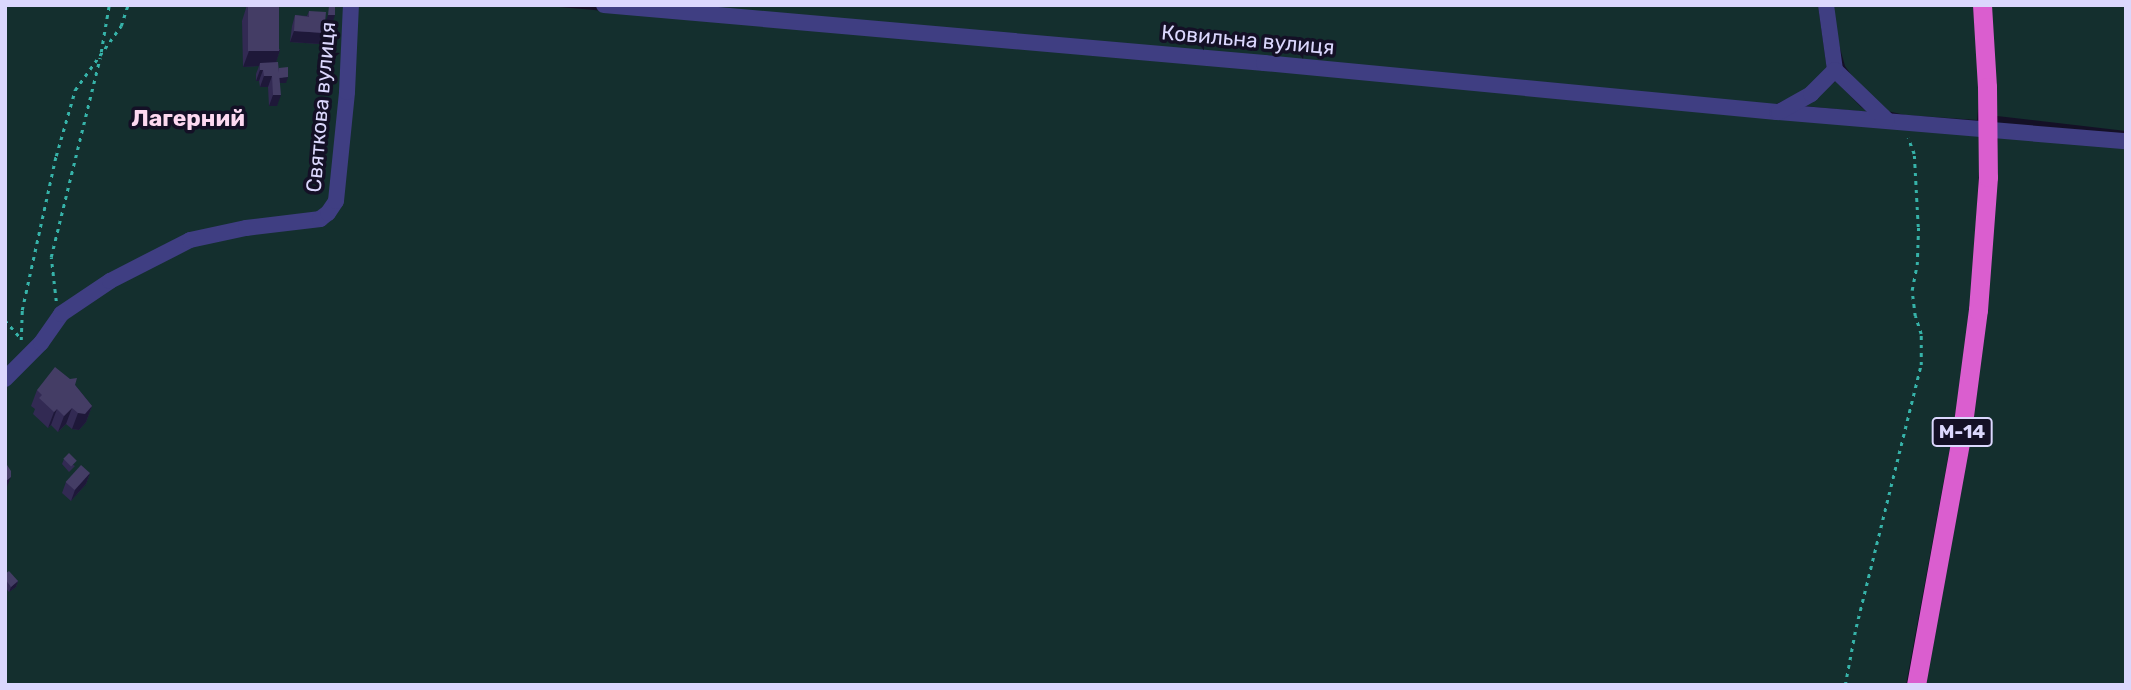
<!DOCTYPE html>
<html>
<head>
<meta charset="utf-8">
<style>
  body { margin:0 }
  #map { position:relative; width:2131px; height:690px; overflow:hidden; background:#141026; font-family:Rubik,sans-serif }
  div>[style] { position:absolute }
  .green>* { inset:0; background:#142f2e }
  .path>* { height:2.5px; margin-top:-1.25px; transform-origin:0; background:repeating-linear-gradient(90deg,#36b3a9 0 3.5px,transparent 0 8.5px) }
  .minor>* { height:16px; margin:-8px; padding:0 8px; transform-origin:8px; border-radius:8px; background:#3f3e82 }
  .trunk>* { height:19px; margin:-9.5px; padding:0 9.5px; transform-origin:9.5px; border-radius:9.5px; background:#da5ecf }
  .trunk-bridge>* { height:19px; margin:-9.5px; padding:0 9.5px; transform-origin:9.5px; border-radius:9.5px; background:#da5ecf }
  .wall>* { inset:0; background:#322a53 }
  .shaded-wall>* { inset:0; background:#1e1839 }
  .building>* { inset:0; background:#443d65; transform-origin:0 0 }
  span { translate:-50% -50%; white-space:nowrap; text-align:center; line-height:1.15; -webkit-text-stroke:7px #141026; paint-order:stroke }
  .shield-label span { padding:2px 5px; background:#141026; border:2px solid; border-radius:5px; -webkit-text-stroke-width:0 }
  .shield-label { font-size:19px; color:#dbd7fd; font-weight:700 }
  .street-label { font-size:21px; color:#dbd7fd }
  .neighbourhood-label { font-size:23px; color:#fdd9f1; font-weight:700 }
  .frame { position:absolute; inset:0; border:7px solid #dbd7fd; pointer-events:none }
</style>
</head>
<body>
<div id="map">
  <div class="green">
    <div style="clip-path:polygon(5px 5px,537px 5px,1976px 132px,1981px 137px,1971px 311px,1953px 431px,1906px 685px,5px 685px)"></div>
    <div style="clip-path:polygon(673px 5px,1818px 5px,1827px 70px,1808px 89px,1772px 106px)"></div>
    <div style="clip-path:polygon(1828px 5px,1973px 5px,1980px 86px,1977px 120px,1905px 115px,1887px 111px,1859px 86px,1845px 66px)"></div>
    <div style="clip-path:polygon(1990px 5px,2126px 5px,2126px 131px,1997px 116px)"></div>
    <div style="clip-path:polygon(1836px 81px,1861px 107px,1869px 112px,1804px 106px)"></div>
    <div style="clip-path:polygon(1998px 132px,2126px 146px,2126px 685px,1925px 685px,1987px 311px)"></div>
  </div>
  <div class="path">
    <div style="left:101px;top:52px;width:48px;rotate:-80.3deg"></div>
    <div style="left:56px;top:301px;width:44px;rotate:-96.5deg"></div>
    <div style="left:51px;top:257px;width:205px;rotate:-76.2deg"></div>
    <div style="left:5px;top:320px;width:21px;rotate:49deg"></div>
    <div style="left:21px;top:340px;width:30px;rotate:-88deg"></div>
    <div style="left:22px;top:310px;width:158px;rotate:-77.6deg"></div>
    <div style="left:56px;top:156px;width:69px;rotate:-73.9deg"></div>
    <div style="left:75px;top:90px;width:79px;rotate:-54.3deg"></div>
    <div style="left:121px;top:26px;width:22px;rotate:-72deg"></div>
    <div style="left:1845px;top:685px;width:59px;rotate:-79.3deg"></div>
    <div style="left:1856px;top:627px;width:270px;rotate:-76.1deg"></div>
    <div style="left:1921px;top:365px;width:31px;rotate:-90deg"></div>
    <div style="left:1921px;top:334px;width:19px;rotate:-108deg"></div>
    <div style="left:1915px;top:316px;width:26px;rotate:-97deg"></div>
    <div style="left:1912px;top:290px;width:25px;rotate:-79deg"></div>
    <div style="left:1917px;top:265px;width:38px;rotate:-88deg"></div>
    <div style="left:1918px;top:227px;width:73px;rotate:-93.1deg"></div>
    <div style="left:1914px;top:154px;width:17px;rotate:-111deg"></div>
  </div>
  <div class="minor">
    <div style="left:604px;top:5px;width:663px;rotate:5.02deg"></div>
    <div style="left:1264px;top:63px;width:515px;rotate:5.46deg"></div>
    <div style="left:1777px;top:112px;width:350px;rotate:4.8deg"></div>
    <div style="left:1826px;top:5px;width:66px;rotate:82.1deg"></div>
    <div style="left:1835px;top:70px;width:72px;rotate:43.9deg"></div>
    <div style="left:1779px;top:112px;width:37px;rotate:-29deg"></div>
    <div style="left:1811px;top:94px;width:34px;rotate:-45deg"></div>
    <div style="left:5px;top:379px;width:51px;rotate:-45deg"></div>
    <div style="left:41px;top:343px;width:35px;rotate:-55deg"></div>
    <div style="left:61px;top:314px;width:59px;rotate:-34deg"></div>
    <div style="left:110px;top:281px;width:90px;rotate:-27.1deg"></div>
    <div style="left:190px;top:240px;width:57px;rotate:-12.1deg"></div>
    <div style="left:246px;top:228px;width:75px;rotate:-6.9deg"></div>
    <div style="left:320px;top:219px;width:10px;rotate:-37deg"></div>
    <div style="left:328px;top:213px;width:14px;rotate:-56deg"></div>
    <div style="left:336px;top:201px;width:110px;rotate:-84.2deg"></div>
    <div style="left:347px;top:92px;width:87px;rotate:-87.4deg"></div>
  </div>
  <div class="trunk">
    <div style="left:1982px;top:5px;width:82px;rotate:86.5deg"></div>
    <div style="left:1916px;top:685px;width:258px;rotate:-79.7deg"></div>
    <div style="left:1962px;top:431px;width:122px;rotate:-82.5deg"></div>
    <div style="left:1978px;top:310px;width:133px;rotate:-85.7deg"></div>
  </div>
  <div class="trunk-bridge">
    <div style="left:1987px;top:87px;width:90px;rotate:89.4deg"></div>
  </div>
  <div class="wall">
    <div style="clip-path:polygon(247px 5px,280px 50px,276px 62px,279px 70px,286px 83px,280px 83px,277px 106px,269px 106px,268px 87px,260px 87px,259px 81px,256px 81px,256px 74px,259px 66px,243px 67px,242px 21px)"></div>
    <div style="clip-path:polygon(309px 11px,324px 33px,320px 44px,290px 42px,292px 26px,295px 15px,307px 16px)"></div>
    <div style="clip-path:polygon(75px 385px,92px 406px,86px 422px,79px 430px,72px 429px,66px 424px,58px 432px,51px 425px,48px 428px,33px 414px,35px 409px,31px 406px,37px 390px)"></div>
    <div style="clip-path:polygon(64px 459px,75px 466px,69px 472px,62px 464px)"></div>
    <div style="clip-path:polygon(90px 473px,86px 484px,71px 501px,62px 493px,66px 482px)"></div>
    <div style="clip-path:polygon(5px 574px,18px 581px,16px 587px,9px 592px,5px 587px)"></div>
  </div>
  <div class="shaded-wall">
    <div style="clip-path:polygon(328px 15px,335px 15px,333px 21px,326px 21px)"></div>
    <div style="clip-path:polygon(294px 31px,324px 33px,320px 44px,290px 42px)"></div>
    <div style="clip-path:polygon(280px 50px,275px 66px,260px 63px,259px 66px,243px 67px,249px 51px)"></div>
    <div style="clip-path:polygon(260px 70px,263px 70px,259px 81px,256px 81px)"></div>
    <div style="clip-path:polygon(264px 76px,272px 76px,268px 87px,260px 87px)"></div>
    <div style="clip-path:polygon(288px 77px,286px 83px,277px 83px,279px 78px)"></div>
    <div style="clip-path:polygon(273px 95px,281px 95px,277px 106px,269px 106px)"></div>
    <div style="clip-path:polygon(92px 406px,86px 422px,79px 430px,72px 429px,78px 413px)"></div>
    <div style="clip-path:polygon(72px 408px,66px 424px,58px 432px,64px 416px)"></div>
    <div style="clip-path:polygon(57px 409px,51px 425px,48px 428px,54px 412px)"></div>
    <div style="clip-path:polygon(90px 473px,86px 484px,71px 501px,75px 490px)"></div>
    <div style="clip-path:polygon(11px 477px,5px 491px,5px 482px)"></div>
    <div style="clip-path:polygon(18px 581px,16px 587px,9px 592px,11px 587px)"></div>
  </div>
  <div class="building">
    <div style="left:248px;top:5px;width:31px;height:46px"></div>
    <div style="clip-path:polygon(329px 6px,335px 7px,335px 15px,328px 15px)"></div>
    <div style="clip-path:polygon(309px 11px,326px 12px,324px 33px,294px 31px,295px 15px,309px 17px)"></div>
    <div style="clip-path:polygon(278px 62px,281px 95px,273px 95px,272px 76px,264px 76px,263px 70px,260px 70px,260px 63px)"></div>
    <div style="clip-path:polygon(288px 67px,288px 77px,279px 78px,279px 68px)"></div>
    <div style="clip-path:polygon(55px 367px,70px 379px,77px 378px,75px 385px,92px 406px,85px 414px,78px 413px,72px 408px,64px 416px,57px 409px,54px 412px,39px 398px,42px 395px,37px 390px)"></div>
    <div style="left:69px;top:453px;width:11px;height:8px;rotate:45deg"></div>
    <div style="clip-path:polygon(5px 462px,11px 471px,11px 477px,5px 482px)"></div>
    <div style="left:81px;top:465px;width:12px;height:23px;rotate:42deg"></div>
    <div style="clip-path:polygon(9px 571px,18px 581px,11px 587px,5px 579px,5px 574px)"></div>
  </div>
  <div class="shield-label">
    <span style="left:1962px;top:432px">М-14</span>
  </div>
  <div class="street-label">
    <span style="left:1248px;top:40px;rotate:5deg">Ковильна вулиця</span>
    <span style="left:321px;top:107px;rotate:-85deg">Святкова вулиця</span>
  </div>
  <div class="neighbourhood-label">
    <span style="left:188px;top:118px">Лагерний</span>
  </div>
  <div class="frame"></div>
</div>
</body>
</html>
